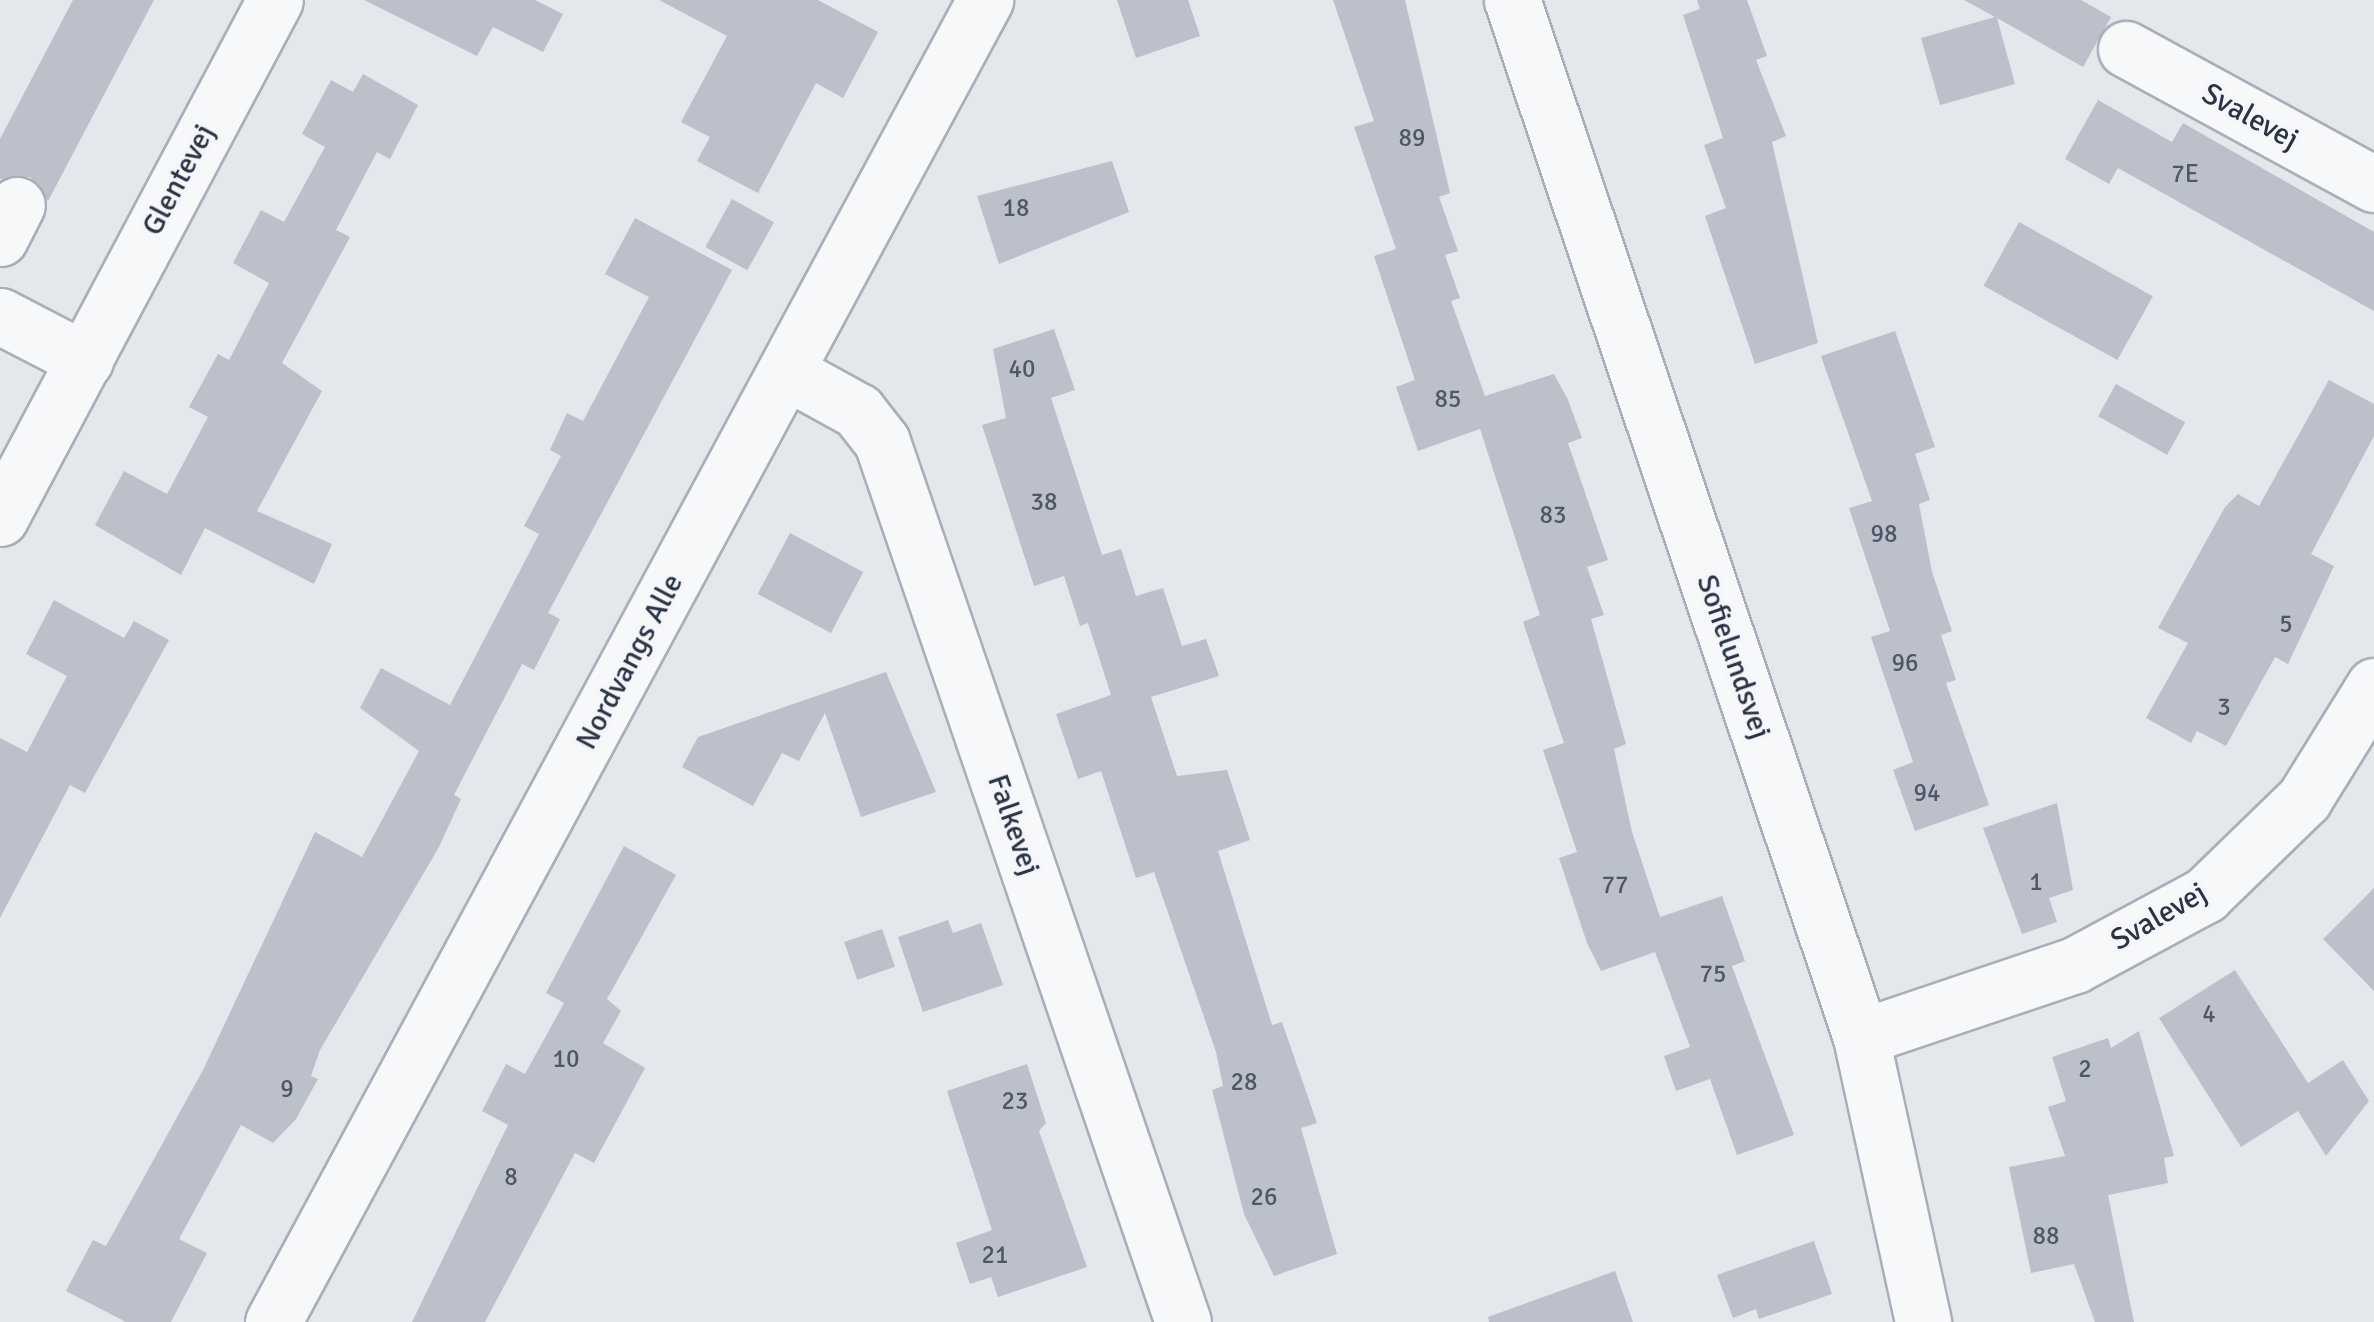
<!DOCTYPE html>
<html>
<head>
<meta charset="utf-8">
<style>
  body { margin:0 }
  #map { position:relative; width:2374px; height:1322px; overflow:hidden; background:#e4e7ec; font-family:Signika,sans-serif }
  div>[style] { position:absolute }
  .building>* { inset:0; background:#bbc0ca; transform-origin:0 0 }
  .roads { filter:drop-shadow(2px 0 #a9aeb7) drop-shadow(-2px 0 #a9aeb7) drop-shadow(0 2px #a9aeb7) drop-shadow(0 -2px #a9aeb7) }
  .minor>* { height:55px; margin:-27.5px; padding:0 27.5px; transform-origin:27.5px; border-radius:27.5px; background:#f7f8fa }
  span { translate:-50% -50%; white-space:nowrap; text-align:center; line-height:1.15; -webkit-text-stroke:8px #f4f6f9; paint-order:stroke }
  .number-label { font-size:25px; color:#4f5766 }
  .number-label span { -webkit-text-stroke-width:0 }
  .street-label { font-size:30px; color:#2b3445 }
</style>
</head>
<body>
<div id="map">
  <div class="building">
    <div style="clip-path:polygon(73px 0,154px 0,48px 201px,30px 177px,0 179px,0 139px)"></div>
    <div style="clip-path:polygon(364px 0,535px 0,563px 14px,543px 52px,493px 27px,477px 56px)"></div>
    <div style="clip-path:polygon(659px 0,818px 0,878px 32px,843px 98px,816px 83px,758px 193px,697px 161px,710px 137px,681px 122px,727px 36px)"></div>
    <div style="clip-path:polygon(1117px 0,1188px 0,1200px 36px,1136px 58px)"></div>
    <div style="clip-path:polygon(1333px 0,1405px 0,1450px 193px,1439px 197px,1458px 251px,1445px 255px,1460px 298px,1451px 301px,1485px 396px,1554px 374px,1568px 400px,1582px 438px,1568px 443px,1608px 560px,1587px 567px,1604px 615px,1591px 619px,1626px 744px,1614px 749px,1632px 832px,1660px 917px,1722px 896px,1745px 961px,1732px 966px,1794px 1135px,1737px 1155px,1710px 1079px,1676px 1091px,1664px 1056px,1690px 1047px,1655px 952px,1601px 971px,1587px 943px,1559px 858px,1577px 852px,1543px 750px,1564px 743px,1523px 622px,1540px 615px,1480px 429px,1418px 451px,1396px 387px,1415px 380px,1374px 256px,1396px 249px,1354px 127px,1374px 121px)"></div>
    <div style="clip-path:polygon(1697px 0,1747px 0,1767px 56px,1756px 60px,1786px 136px,1772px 142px,1818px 343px,1755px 364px,1705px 216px,1726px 208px,1704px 145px,1723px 138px,1683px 15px,1700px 9px)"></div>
    <div style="clip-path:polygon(1964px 0,2081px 0,2111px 17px,2083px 67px,1997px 18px,2015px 84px,1940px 105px,1921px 38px,1995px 17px)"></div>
    <div style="clip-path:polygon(363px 74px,418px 105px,390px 159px,377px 152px,336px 230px,350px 237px,282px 363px,322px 391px,257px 511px,332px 544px,314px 584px,205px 528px,181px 575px,95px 525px,124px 471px,167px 494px,208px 417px,189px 407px,218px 354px,229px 360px,269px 283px,233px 263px,261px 210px,284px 222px,325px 147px,302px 134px,331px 80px,353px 92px)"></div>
    <div style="clip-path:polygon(2098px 100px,2172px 142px,2183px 123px,2374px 232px,2374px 311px,2118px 168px,2109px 184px,2065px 159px)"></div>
    <div style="clip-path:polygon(1112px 161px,1129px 212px,999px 264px,977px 196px)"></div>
    <div style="left:732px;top:199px;width:48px;height:55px;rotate:29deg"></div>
    <div style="clip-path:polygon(635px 218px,732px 270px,548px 613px,560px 619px,534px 670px,522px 664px,454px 795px,461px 799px,439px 847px,320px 1050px,311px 1076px,318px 1079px,296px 1119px,273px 1143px,241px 1125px,179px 1239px,207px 1253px,171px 1322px,126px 1322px,66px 1291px,93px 1240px,106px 1246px,203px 1070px,315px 832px,362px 857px,419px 751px,360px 708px,381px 668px,450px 705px,539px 534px,524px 526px,561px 456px,550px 450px,567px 413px,583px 421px,649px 297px,605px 274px)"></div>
    <div style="left:2019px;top:222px;width:153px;height:73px;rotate:29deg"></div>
    <div style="clip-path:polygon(1054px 329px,1075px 390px,1051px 398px,1102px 555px,1121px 549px,1136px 596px,1163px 588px,1182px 646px,1206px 639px,1219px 676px,1151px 697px,1177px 776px,1227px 770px,1250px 840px,1218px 851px,1272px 1025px,1282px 1022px,1317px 1123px,1301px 1128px,1337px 1254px,1274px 1276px,1244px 1214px,1212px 1090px,1223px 1086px,1216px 1052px,1154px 872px,1136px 878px,1101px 771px,1078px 779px,1056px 714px,1111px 695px,1088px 623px,1080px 626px,1064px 576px,1034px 586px,982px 425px,1006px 418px,993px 349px)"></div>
    <div style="clip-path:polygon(1895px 331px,1935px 447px,1915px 454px,1930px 500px,1919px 504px,1932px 572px,1952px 631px,1941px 635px,1956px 680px,1946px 683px,1989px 805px,1915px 831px,1893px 770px,1913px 762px,1871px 637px,1890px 631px,1849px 508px,1872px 501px,1821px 356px)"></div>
    <div style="clip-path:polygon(2329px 380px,2374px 404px,2374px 436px,2311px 554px,2334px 566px,2288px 664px,2275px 657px,2226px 746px,2197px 731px,2191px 743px,2146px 718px,2188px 643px,2158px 628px,2225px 507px,2238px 494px,2259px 506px)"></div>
    <div style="left:2116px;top:384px;width:79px;height:37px;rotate:29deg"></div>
    <div style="left:790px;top:533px;width:83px;height:69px;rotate:28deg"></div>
    <div style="clip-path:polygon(54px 600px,124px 638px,134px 621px,169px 640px,85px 793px,70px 785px,0 918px,0 738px,27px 752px,67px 676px,26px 654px)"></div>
    <div style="clip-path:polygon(886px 672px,936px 792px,861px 817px,825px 713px,799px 761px,782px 753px,753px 806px,682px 767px,698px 737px)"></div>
    <div style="clip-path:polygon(2057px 803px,2073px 890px,2049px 898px,2057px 922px,2022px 934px,1983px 828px)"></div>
    <div style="clip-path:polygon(624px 846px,676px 875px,607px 999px,621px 1011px,603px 1043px,645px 1068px,594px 1163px,575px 1153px,485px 1322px,412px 1322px,508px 1125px,482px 1111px,506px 1064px,525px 1074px,564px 1003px,546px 993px)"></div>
    <div style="clip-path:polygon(2374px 888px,2374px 991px,2323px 939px)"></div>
    <div style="clip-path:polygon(948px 920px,953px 933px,981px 923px,1003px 985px,923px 1012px,898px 937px)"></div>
    <div style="left:882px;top:929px;width:40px;height:40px;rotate:71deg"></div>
    <div style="clip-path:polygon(2235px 970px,2308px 1083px,2343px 1060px,2369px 1101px,2326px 1156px,2298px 1111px,2241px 1147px,2159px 1018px)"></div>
    <div style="clip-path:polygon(2139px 1031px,2174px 1156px,2164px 1158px,2168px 1183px,2108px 1195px,2134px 1322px,2095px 1322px,2074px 1264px,2031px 1273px,2009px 1167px,2065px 1156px,2048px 1107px,2066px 1101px,2052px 1057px,2108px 1038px,2111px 1048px)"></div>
    <div style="clip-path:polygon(1027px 1064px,1046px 1123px,1039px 1131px,1087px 1267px,998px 1297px,991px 1277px,970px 1284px,956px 1243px,992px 1230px,947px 1091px)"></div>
    <div style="clip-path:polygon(1814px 1241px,1832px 1294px,1759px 1319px,1756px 1309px,1733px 1318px,1717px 1275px)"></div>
    <div style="clip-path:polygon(1615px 1271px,1633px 1322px,1489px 1322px,1488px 1317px)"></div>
  </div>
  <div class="roads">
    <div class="minor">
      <div style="left:1512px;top:0;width:1094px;rotate:71.4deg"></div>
      <div style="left:1861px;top:1037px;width:292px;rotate:77.7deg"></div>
      <div style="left:2126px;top:49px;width:282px;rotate:28.6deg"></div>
      <div style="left:0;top:238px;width:37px;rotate:-63deg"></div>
      <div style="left:0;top:316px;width:96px;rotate:27.4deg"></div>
      <div style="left:787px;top:372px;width:81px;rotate:28.8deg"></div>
      <div style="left:858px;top:411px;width:39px;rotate:52deg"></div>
      <div style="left:882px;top:442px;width:930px;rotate:71.12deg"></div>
      <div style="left:0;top:518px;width:586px;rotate:-62.04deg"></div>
      <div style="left:1861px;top:1037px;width:226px;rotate:-18.6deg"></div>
      <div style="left:2075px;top:965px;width:148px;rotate:-28.3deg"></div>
      <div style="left:2205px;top:895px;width:138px;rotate:-44.1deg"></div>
      <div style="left:2304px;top:799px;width:133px;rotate:-58.2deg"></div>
      <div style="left:273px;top:1322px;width:1502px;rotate:-61.69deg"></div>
    </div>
  </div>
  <div class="number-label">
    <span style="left:1412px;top:138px">89</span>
    <span style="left:2185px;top:174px">7E</span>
    <span style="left:1016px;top:208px">18</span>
    <span style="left:1022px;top:369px">40</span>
    <span style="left:1448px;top:399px">85</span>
    <span style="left:1044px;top:502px">38</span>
    <span style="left:1553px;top:515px">83</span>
    <span style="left:1884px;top:534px">98</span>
    <span style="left:2286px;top:624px">5</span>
    <span style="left:1905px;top:663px">96</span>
    <span style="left:2224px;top:707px">3</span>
    <span style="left:1927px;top:793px">94</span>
    <span style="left:2036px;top:882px">1</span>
    <span style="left:1615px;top:885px">77</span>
    <span style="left:1713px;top:974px">75</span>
    <span style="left:2209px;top:1014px">4</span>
    <span style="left:566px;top:1059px">10</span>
    <span style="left:2085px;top:1069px">2</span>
    <span style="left:1244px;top:1082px">28</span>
    <span style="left:287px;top:1089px">9</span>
    <span style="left:1015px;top:1101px">23</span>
    <span style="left:511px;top:1177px">8</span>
    <span style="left:1264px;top:1197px">26</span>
    <span style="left:2046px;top:1236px">88</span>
    <span style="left:995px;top:1255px">21</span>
  </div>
  <div class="street-label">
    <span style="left:2250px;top:117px;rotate:29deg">Svalevej</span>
    <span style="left:179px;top:180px;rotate:-62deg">Glentevej</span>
    <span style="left:1733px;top:657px;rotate:71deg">Sofielundsvej</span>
    <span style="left:630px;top:662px;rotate:-62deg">Nordvangs Alle</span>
    <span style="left:1013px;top:825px;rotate:71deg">Falkevej</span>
    <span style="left:2159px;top:917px;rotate:-30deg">Svalevej</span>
  </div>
</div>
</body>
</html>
